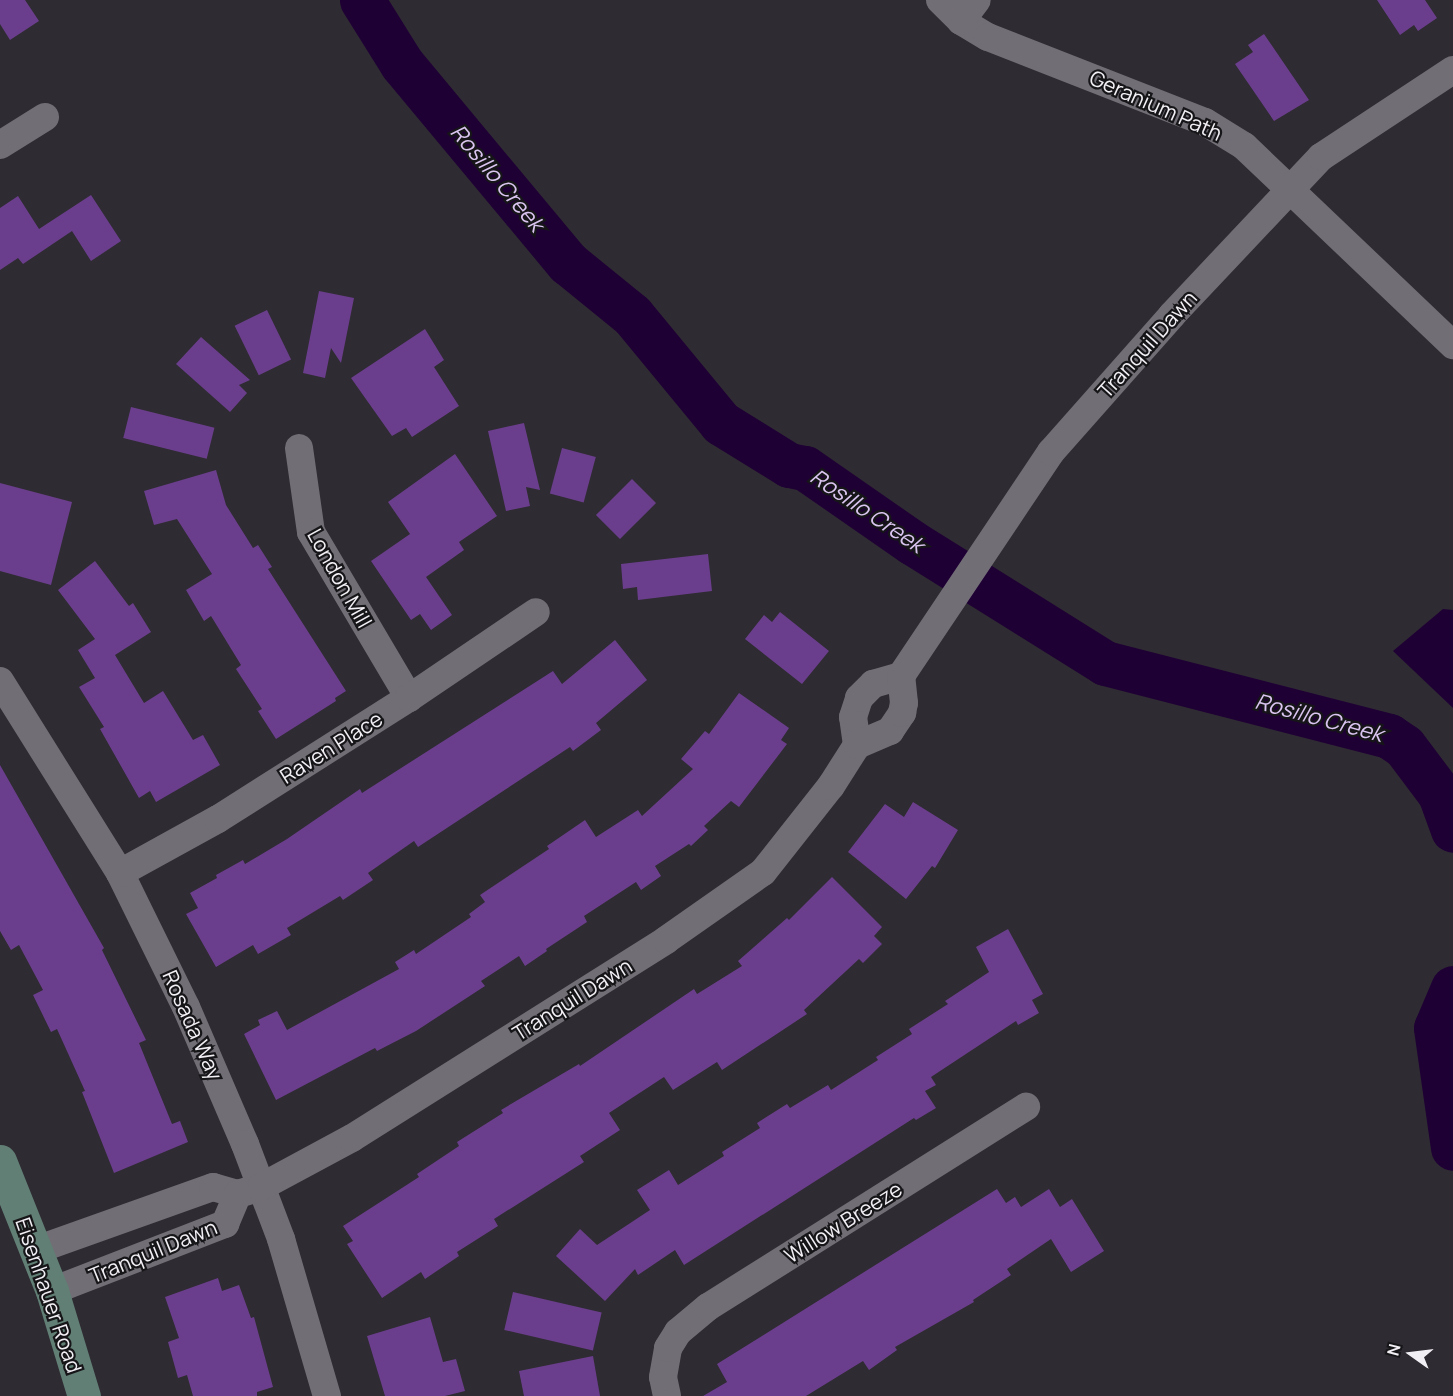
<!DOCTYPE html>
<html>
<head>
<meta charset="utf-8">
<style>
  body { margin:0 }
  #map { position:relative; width:1453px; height:1396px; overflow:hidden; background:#2f2b32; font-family:Manrope,sans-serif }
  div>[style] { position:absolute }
  .water>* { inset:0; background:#1f0035 }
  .river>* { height:45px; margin:-22.5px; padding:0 22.5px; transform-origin:22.5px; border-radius:22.5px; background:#1f0035 }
  .building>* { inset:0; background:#6a3e8c; transform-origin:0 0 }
  .minor>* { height:28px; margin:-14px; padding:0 14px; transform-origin:14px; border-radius:14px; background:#726e76 }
  .secondary>* { height:33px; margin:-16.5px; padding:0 16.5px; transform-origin:16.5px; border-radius:16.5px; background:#617f74 }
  span { translate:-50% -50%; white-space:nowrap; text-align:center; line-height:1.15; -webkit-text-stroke:4.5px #161518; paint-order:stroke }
  .street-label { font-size:21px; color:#f3f0f5 }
  .water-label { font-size:22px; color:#dac5f0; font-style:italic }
  .north { position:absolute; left:1381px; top:1324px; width:60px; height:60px; -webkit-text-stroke:4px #161518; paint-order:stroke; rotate:284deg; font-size:16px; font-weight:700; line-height:24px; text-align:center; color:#f3f0f5 }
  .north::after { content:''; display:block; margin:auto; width:21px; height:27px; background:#f3f0f5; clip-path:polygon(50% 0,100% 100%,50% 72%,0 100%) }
</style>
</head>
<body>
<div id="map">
  <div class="water">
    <div style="clip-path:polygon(1443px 609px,1453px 610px,1453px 708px,1393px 651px)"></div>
  </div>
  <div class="river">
    <div style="left:362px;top:0;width:75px;rotate:58deg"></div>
    <div style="left:402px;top:64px;width:259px;rotate:50.2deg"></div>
    <div style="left:568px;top:263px;width:82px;rotate:39.1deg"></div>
    <div style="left:632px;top:315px;width:140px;rotate:50.5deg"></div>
    <div style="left:721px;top:423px;width:80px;rotate:31.7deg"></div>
    <div style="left:789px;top:465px;width:16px;rotate:11deg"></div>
    <div style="left:805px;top:468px;width:131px;rotate:34.8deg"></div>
    <div style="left:913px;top:543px;width:226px;rotate:32deg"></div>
    <div style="left:1105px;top:663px;width:293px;rotate:14.4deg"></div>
    <div style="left:1389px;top:736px;width:18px;rotate:34deg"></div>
    <div style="left:1404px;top:746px;width:60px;rotate:53.1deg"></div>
    <div style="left:1440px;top:794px;width:38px;rotate:70deg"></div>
    <div style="left:1453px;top:988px;width:43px;rotate:113deg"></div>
    <div style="left:1436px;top:1028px;width:121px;rotate:81.9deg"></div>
  </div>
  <div class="building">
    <div style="clip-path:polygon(0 0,25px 0,39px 21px,10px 40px,0 24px)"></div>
    <div style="clip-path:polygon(1377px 0,1425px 0,1437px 18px,1418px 31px,1414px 25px,1400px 35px)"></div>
    <div style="clip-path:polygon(1264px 34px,1309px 100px,1274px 121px,1235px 64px,1253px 52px,1248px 45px)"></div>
    <div style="clip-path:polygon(91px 195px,121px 241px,91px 261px,72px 231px,23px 264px,18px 258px,0 270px,0 208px,18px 196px,39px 229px)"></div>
    <div style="clip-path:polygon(319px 291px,354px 298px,341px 363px,331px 348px,325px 378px,303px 373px)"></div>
    <div style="left:267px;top:310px;width:55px;height:36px;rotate:64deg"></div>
    <div style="clip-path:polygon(425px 329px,444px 360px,434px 367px,459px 406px,412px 437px,406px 428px,392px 436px,351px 378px)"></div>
    <div style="clip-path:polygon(201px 337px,250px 380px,239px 385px,247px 393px,230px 412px,176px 364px)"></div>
    <div style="left:131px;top:407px;width:86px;height:32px;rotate:14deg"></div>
    <div style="clip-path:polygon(524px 423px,540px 490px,526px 487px,530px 506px,506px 511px,488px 431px)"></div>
    <div style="left:562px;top:448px;width:35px;height:47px;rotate:15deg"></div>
    <div style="clip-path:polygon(455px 454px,497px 516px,459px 542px,464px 550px,426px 577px,452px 615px,431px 630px,420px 614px,411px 620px,371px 561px,410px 534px,388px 502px)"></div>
    <div style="clip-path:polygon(216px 470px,226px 505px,253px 548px,258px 545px,272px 567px,268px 569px,346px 691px,335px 698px,336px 701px,276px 739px,258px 711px,262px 709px,236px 669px,241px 665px,211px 616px,204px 621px,186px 590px,212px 574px,177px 519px,154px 525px,144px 491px)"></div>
    <div style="left:632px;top:479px;width:34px;height:51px;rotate:45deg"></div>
    <div style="clip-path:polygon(0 483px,72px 502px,51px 585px,0 571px)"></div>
    <div style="clip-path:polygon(708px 554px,712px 591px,638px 600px,637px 587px,623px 589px,621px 564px)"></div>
    <div style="clip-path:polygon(95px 561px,129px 606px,133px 603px,151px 632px,115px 655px,144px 703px,163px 691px,193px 740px,203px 735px,220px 765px,156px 802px,150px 791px,139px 798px,100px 729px,104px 727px,79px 687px,95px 678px,78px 650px,95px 639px,58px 590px)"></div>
    <div style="clip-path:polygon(780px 612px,829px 651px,802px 684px,745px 639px,764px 615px,772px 622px)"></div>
    <div style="clip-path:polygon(615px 640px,647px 680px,596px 723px,601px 730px,573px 751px,570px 747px,418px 847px,414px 841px,368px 873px,373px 880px,343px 900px,340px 896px,287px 928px,291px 935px,258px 954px,253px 945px,216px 967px,186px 914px,198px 908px,190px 893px,217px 878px,216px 875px,243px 860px,245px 864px,287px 839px,360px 789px,362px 793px,553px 671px,562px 684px)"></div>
    <div style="clip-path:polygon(739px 693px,789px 728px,781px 740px,787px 744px,739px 807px,731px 801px,704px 826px,708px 830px,691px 846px,689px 844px,655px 866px,661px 876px,641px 890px,636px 882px,584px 916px,587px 922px,546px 949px,547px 951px,525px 966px,519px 956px,481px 981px,485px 986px,416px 1031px,377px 1051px,375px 1048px,276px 1100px,244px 1034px,260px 1025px,258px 1020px,277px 1011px,287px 1030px,399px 969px,395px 962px,414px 950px,416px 954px,471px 917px,469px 914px,485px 902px,480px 895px,549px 849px,547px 846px,585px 820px,596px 837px,638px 810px,642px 816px,693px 769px,681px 759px,705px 731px,709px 734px)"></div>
    <div style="clip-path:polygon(0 765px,104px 948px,102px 950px,146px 1040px,139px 1043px,172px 1124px,180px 1121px,188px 1142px,114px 1173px,82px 1092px,85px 1091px,57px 1029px,51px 1032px,33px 995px,43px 990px,19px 945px,11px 950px,0 931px)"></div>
    <div style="clip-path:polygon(913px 802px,958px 830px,935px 868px,932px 866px,906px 899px,848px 852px,885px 804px,904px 817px)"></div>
    <div style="clip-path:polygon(832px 877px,882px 927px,874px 936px,882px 944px,863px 963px,859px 959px,804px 1010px,807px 1014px,722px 1070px,717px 1062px,673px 1090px,664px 1077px,609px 1113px,620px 1130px,580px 1156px,584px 1162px,494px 1219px,498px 1226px,457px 1252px,459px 1256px,425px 1279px,421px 1272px,382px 1298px,347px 1244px,353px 1241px,343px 1226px,419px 1177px,417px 1174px,459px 1146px,457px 1142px,503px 1113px,501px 1110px,579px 1064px,580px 1066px,694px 989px,697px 994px,742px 966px,738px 961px,787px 918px,789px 920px)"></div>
    <div style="clip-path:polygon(1008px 929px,1043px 994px,1032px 1000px,1039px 1013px,1018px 1025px,1016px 1021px,931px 1077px,936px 1085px,925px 1091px,936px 1108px,916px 1120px,914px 1118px,684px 1265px,675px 1250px,638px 1275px,635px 1269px,605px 1301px,556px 1256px,580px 1229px,597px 1245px,650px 1210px,637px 1190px,669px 1170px,678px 1185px,724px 1156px,722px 1152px,760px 1128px,757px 1123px,787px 1104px,790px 1108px,828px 1085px,831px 1090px,878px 1060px,876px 1057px,912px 1034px,909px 1029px,948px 1004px,945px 1001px,989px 972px,976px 947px)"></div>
    <div style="clip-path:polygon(997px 1189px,1006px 1203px,1015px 1197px,1021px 1207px,1049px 1189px,1060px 1207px,1072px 1199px,1104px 1251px,1071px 1272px,1051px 1239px,1007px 1269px,1011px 1275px,973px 1300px,974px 1302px,895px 1347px,897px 1350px,869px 1370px,863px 1361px,806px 1396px,703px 1396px,727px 1382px,717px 1364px)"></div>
    <div style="clip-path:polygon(218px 1278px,222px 1291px,239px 1285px,251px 1318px,254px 1317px,273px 1387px,257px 1392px,257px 1396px,193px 1396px,187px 1375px,178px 1378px,168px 1342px,179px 1338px,165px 1297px)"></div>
    <div style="left:513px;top:1292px;width:91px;height:39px;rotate:13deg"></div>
    <div style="clip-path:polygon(430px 1317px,443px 1362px,456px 1359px,465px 1391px,445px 1396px,385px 1396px,367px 1336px)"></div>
    <div style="clip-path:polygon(593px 1356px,600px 1396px,524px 1396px,519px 1371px)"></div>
  </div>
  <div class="minor">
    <div style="left:940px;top:0;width:30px;rotate:45deg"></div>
    <div style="left:961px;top:21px;width:31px;rotate:31deg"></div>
    <div style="left:988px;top:37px;width:233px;rotate:21.4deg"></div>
    <div style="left:1205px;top:122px;width:46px;rotate:31.6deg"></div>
    <div style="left:1244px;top:146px;width:289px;rotate:43.6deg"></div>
    <div style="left:961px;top:21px;width:26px;rotate:-53deg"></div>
    <div style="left:0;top:145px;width:53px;rotate:-31.9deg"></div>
    <div style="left:299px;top:448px;width:85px;rotate:81.9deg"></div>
    <div style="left:311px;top:532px;width:193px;rotate:59.4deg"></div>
    <div style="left:0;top:681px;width:226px;rotate:58deg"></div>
    <div style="left:120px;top:873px;width:149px;rotate:63.8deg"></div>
    <div style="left:186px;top:1007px;width:149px;rotate:66.7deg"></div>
    <div style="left:245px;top:1144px;width:102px;rotate:69.2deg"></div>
    <div style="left:281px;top:1239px;width:164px;rotate:73.7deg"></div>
    <div style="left:857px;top:745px;width:28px;rotate:-98deg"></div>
    <div style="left:853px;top:717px;width:20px;rotate:-72deg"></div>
    <div style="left:859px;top:698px;width:20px;rotate:-45deg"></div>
    <div style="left:873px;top:684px;width:29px;rotate:-16deg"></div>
    <div style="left:901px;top:676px;width:270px;rotate:-56.2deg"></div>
    <div style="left:1051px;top:452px;width:183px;rotate:-48.5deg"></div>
    <div style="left:1172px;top:315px;width:217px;rotate:-46.7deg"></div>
    <div style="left:1321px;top:157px;width:158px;rotate:-33.4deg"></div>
    <div style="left:120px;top:873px;width:112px;rotate:-28.9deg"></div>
    <div style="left:218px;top:819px;width:226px;rotate:-32.4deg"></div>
    <div style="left:409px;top:698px;width:153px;rotate:-34.1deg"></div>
    <div style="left:36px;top:1250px;width:188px;rotate:-19.6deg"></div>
    <div style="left:213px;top:1187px;width:26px;rotate:16deg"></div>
    <div style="left:238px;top:1194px;width:24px;rotate:-17deg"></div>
    <div style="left:261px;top:1187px;width:103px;rotate:-28.3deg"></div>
    <div style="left:352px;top:1138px;width:371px;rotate:-32.2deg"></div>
    <div style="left:666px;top:940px;width:118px;rotate:-35deg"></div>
    <div style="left:763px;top:872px;width:110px;rotate:-51.7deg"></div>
    <div style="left:831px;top:786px;width:49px;rotate:-57.6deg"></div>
    <div style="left:857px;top:745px;width:36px;rotate:-23deg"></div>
    <div style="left:890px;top:731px;width:22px;rotate:-56deg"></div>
    <div style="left:902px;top:713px;width:10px;rotate:-79deg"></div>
    <div style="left:904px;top:703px;width:27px;rotate:-96deg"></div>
    <div style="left:52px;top:1291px;width:186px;rotate:-21.2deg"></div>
    <div style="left:225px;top:1224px;width:33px;rotate:-67deg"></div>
    <div style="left:667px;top:1396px;width:19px;rotate:-102deg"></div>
    <div style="left:663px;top:1377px;width:29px;rotate:-80deg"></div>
    <div style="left:668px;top:1348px;width:19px;rotate:-58deg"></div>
    <div style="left:678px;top:1332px;width:39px;rotate:-40deg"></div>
    <div style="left:708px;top:1307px;width:376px;rotate:-32.2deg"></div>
  </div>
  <div class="secondary">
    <div style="left:0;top:1161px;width:140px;rotate:68.2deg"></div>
    <div style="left:52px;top:1291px;width:110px;rotate:73.1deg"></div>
  </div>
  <div class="street-label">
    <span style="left:1156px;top:105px;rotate:24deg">Geranium Path</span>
    <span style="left:1147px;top:344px;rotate:-48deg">Tranquil Dawn</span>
    <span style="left:340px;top:578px;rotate:61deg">London Mill</span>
    <span style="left:331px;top:747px;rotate:-32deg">Raven Place</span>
    <span style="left:572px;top:999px;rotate:-32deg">Tranquil Dawn</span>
    <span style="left:193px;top:1025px;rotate:66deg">Rosada Way</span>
    <span style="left:843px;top:1222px;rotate:-32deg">Willow Breeze</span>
    <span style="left:153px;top:1251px;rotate:-22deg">Tranquil Dawn</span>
    <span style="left:49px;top:1295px;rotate:71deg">Eisenhauer Road</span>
  </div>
  <div class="water-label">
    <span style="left:497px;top:178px;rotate:50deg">Rosillo Creek</span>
    <span style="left:867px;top:511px;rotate:34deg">Rosillo Creek</span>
    <span style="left:1319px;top:718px;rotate:15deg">Rosillo Creek</span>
  </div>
  <div class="north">N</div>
</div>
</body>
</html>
